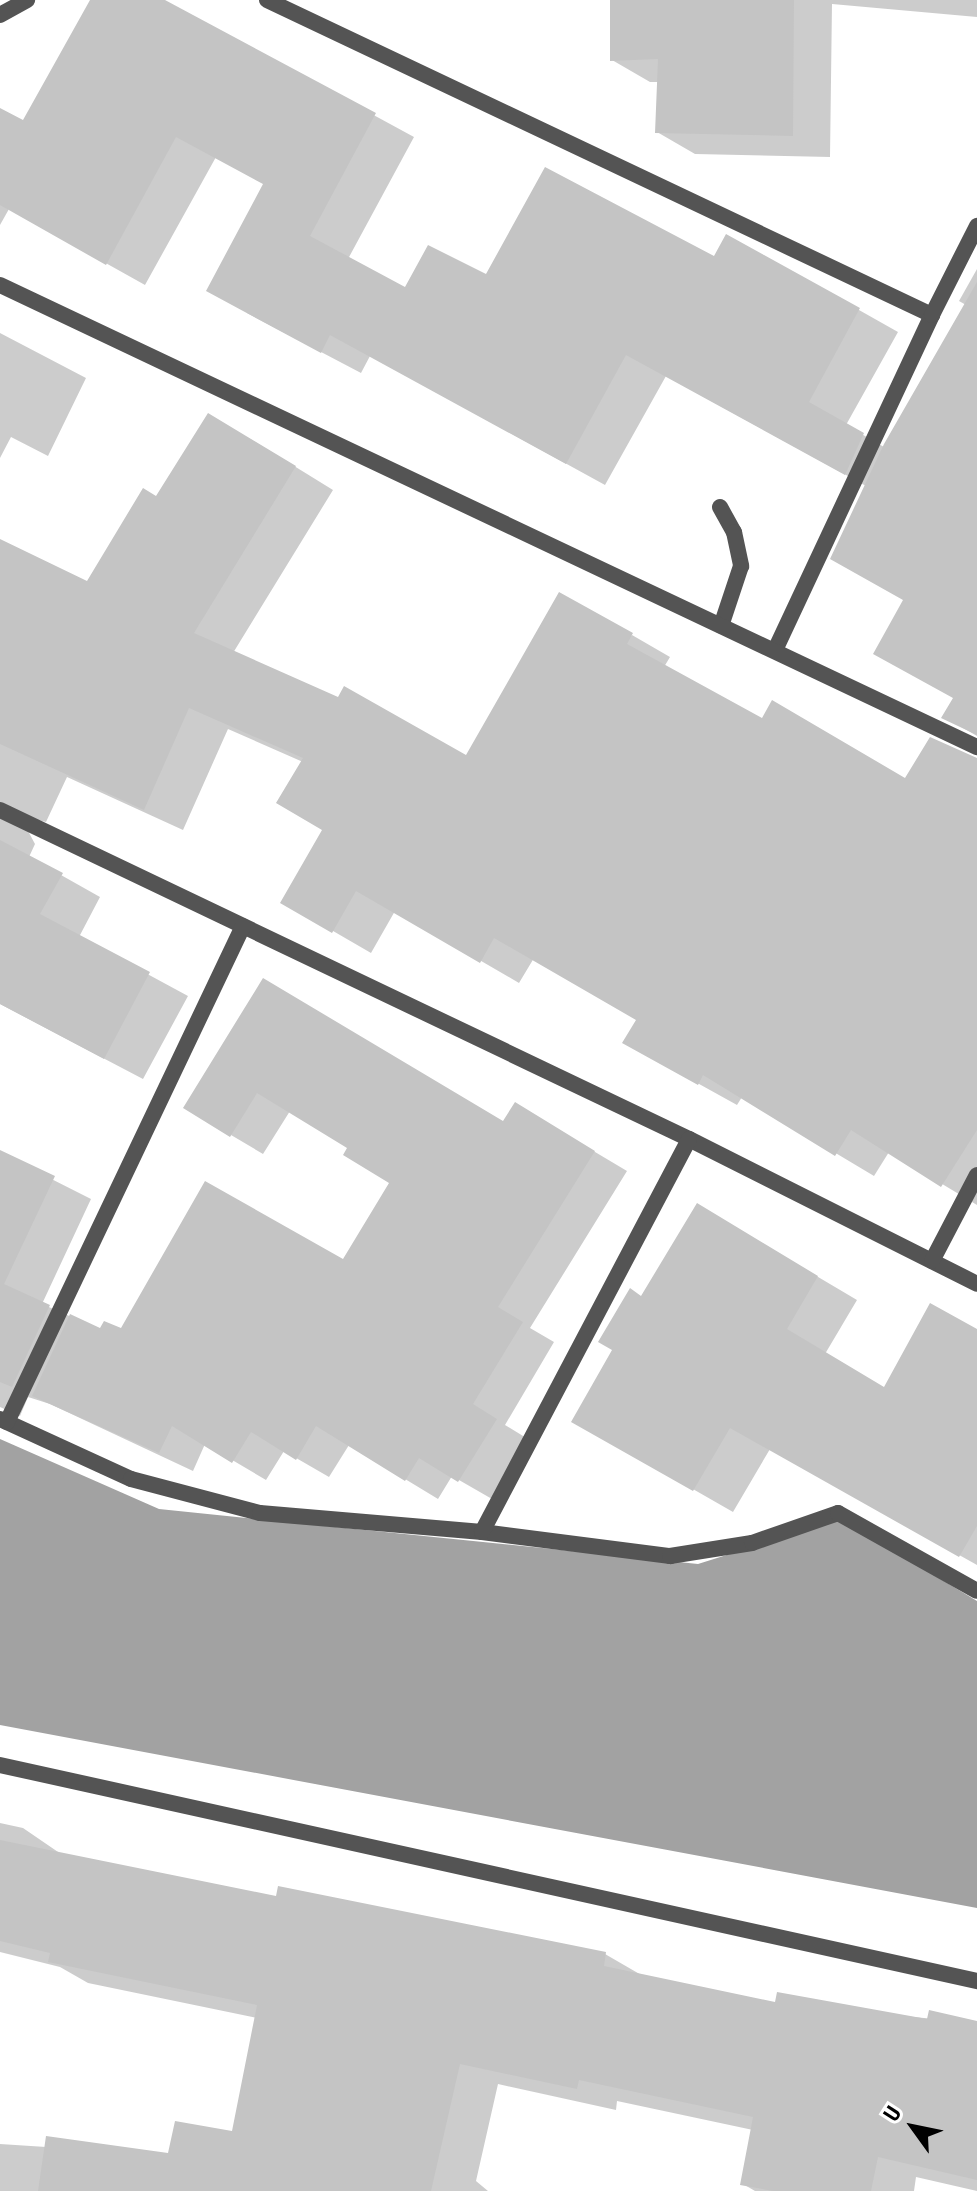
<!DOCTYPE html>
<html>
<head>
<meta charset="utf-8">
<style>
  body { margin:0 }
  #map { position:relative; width:977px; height:2191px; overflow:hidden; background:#fff; font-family:"Roboto Condensed",sans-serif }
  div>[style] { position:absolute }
  .water>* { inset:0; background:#a2a2a2 }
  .shadow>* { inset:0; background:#0003 }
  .building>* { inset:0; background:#c4c4c4 }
  .service>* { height:16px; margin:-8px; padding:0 8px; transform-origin:8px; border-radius:8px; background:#545454 }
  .minor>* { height:16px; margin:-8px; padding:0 8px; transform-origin:8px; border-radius:8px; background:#545454 }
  span { translate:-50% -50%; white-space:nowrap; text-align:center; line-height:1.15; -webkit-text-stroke:6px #fff; paint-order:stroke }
  .north { position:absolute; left:873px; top:2087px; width:80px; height:80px; -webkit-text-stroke:6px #fff; paint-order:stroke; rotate:303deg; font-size:22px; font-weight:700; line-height:32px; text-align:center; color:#000 }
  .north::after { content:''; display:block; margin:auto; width:28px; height:36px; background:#000; clip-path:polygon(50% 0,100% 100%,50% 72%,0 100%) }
</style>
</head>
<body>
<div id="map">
  <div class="water">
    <div style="clip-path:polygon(0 1439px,159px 1509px,698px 1564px,841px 1519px,977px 1601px,977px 1908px,0 1725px)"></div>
  </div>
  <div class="shadow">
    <div style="clip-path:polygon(92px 0,162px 0,414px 137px,348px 259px,406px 290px,486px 277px,714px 258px,726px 237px,859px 310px,898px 332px,846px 425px,884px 447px,966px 305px,959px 301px,977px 269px,977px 736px,944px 717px,955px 698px,905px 600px,866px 486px,666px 376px,605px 485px,370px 356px,361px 373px,247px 313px,265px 184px,216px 157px,145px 285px,9px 209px,0 225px,0 110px,24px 123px)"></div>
    <div style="clip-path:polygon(612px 0,977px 0,977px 17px,832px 4px,830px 157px,695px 154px,657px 132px,659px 82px,650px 82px,612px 60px)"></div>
    <div style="clip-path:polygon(0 333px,86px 378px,48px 456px,11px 437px,0 458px)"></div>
    <div style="clip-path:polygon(247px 437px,333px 490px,233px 653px,467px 758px,632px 635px,670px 657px,664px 667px,762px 721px,906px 781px,977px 760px,977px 1205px,889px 1152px,874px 1176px,742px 1097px,737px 1105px,663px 1064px,638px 1019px,534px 958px,519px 983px,395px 911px,371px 953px,283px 902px,325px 829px,303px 762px,228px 729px,183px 830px,67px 777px,46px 822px,38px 820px,27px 829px,35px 844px,29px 857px,100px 897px,79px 937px,188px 996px,143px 1079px,0 1004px,0 542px,88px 584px,157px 499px)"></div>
    <div style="clip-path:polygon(264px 981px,504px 1123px,548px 1124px,627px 1171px,530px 1328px,554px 1342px,505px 1425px,528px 1439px,492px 1499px,452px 1476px,438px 1499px,349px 1445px,329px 1477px,284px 1451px,266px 1480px,205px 1444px,193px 1471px,50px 1404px,28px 1397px,20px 1416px,0 1407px,0 1153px,91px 1199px,42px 1304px,101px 1330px,122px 1331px,343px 1262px,392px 1182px,350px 1147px,290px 1111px,263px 1154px,231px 1135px)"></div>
    <div style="clip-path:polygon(737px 1229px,857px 1300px,825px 1354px,885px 1389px,977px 1331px,977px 1565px,770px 1449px,733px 1512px,574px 1421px,642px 1298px)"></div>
    <div style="clip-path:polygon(0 1823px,23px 1828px,61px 1854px,277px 1898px,605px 1954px,643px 1976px,776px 2004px,977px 2023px,977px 2191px,916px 2177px,914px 2191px,755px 2191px,743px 2184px,753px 2130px,617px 2101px,616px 2110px,498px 2084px,476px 2181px,488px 2191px,0 2191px,0 2144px,170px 2155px,233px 2134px,257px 2018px,88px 1983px,60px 1967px,0 1952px)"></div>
  </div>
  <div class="building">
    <div style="clip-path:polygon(90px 0,165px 0,376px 113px,310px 236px,405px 287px,428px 245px,486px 274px,545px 167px,714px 256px,726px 234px,860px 308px,809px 402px,864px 433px,845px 475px,626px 355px,566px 464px,330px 335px,321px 353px,206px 291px,263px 184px,176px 137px,106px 265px,0 205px,0 108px,23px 120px)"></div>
    <div style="clip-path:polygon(610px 0,794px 0,793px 136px,655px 133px,658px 59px,610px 61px)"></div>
    <div style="clip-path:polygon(977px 282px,977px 735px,941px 718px,953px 698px,873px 654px,903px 600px,830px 559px,884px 444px)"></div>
    <div style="clip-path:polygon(208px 413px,296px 466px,194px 633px,338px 697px,344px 686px,466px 755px,559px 592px,633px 633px,627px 644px,762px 718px,772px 700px,905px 778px,930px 737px,977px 758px,977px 1130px,941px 1187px,851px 1130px,835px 1156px,703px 1075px,698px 1085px,622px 1043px,636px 1020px,494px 938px,480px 963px,356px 891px,332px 933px,280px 903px,322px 830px,276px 803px,303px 758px,189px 708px,144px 810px,0 744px,0 539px,87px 581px,143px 488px,156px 496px)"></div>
    <div style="clip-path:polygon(0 840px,63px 873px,40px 914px,150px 972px,104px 1059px,0 1004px)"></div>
    <div style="clip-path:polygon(263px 978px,503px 1121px,515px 1102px,595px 1151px,498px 1307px,523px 1322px,473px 1404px,497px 1419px,458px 1482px,419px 1458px,405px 1481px,316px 1426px,296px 1460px,251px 1432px,232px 1463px,172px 1426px,159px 1453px,32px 1396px,70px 1314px,100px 1328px,104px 1321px,121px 1328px,205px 1181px,343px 1259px,389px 1183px,343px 1155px,347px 1148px,257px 1093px,230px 1137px,183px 1108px)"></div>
    <div style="clip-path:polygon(0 1150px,55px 1176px,4px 1284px,50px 1305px,12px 1387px,0 1382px)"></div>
    <div style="clip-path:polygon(697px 1203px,818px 1276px,787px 1329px,884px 1387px,930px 1303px,977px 1329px,977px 1526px,959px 1557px,730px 1428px,693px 1491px,571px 1422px,612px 1350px,598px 1342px,630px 1288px,641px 1296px)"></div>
    <div style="clip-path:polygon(0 1840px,276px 1896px,278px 1886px,606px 1952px,604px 1966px,775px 2002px,777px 1992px,927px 2019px,929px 2010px,977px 2021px,977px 2180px,878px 2157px,871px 2191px,773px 2191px,740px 2185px,753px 2117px,579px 2080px,577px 2089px,460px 2064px,431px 2191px,38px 2191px,46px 2136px,168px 2153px,175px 2121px,232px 2131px,257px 2005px,48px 1962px,50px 1953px,0 1941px)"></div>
  </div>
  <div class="service">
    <div style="left:720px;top:507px;width:29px;rotate:61deg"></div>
    <div style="left:734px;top:532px;width:35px;rotate:78deg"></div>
    <div style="left:741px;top:566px;width:63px;rotate:108.4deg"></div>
  </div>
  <div class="minor">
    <div style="left:267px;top:0;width:736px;rotate:25.35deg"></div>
    <div style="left:932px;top:315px;width:368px;rotate:115.1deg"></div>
    <div style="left:0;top:15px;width:31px;rotate:-29deg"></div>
    <div style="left:0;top:285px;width:1081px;rotate:25.31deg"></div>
    <div style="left:932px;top:315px;width:100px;rotate:-63.2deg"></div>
    <div style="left:0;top:810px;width:764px;rotate:25.52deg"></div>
    <div style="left:689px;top:1139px;width:322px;rotate:26.7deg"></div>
    <div style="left:932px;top:1261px;width:97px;rotate:-62.4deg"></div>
    <div style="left:0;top:1419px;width:144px;rotate:24.6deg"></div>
    <div style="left:131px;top:1479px;width:133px;rotate:14.8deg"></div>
    <div style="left:260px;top:1513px;width:223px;rotate:4.9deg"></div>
    <div style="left:482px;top:1532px;width:190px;rotate:7.3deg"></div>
    <div style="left:670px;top:1556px;width:83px;rotate:-9deg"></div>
    <div style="left:752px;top:1543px;width:91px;rotate:-19.2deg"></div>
    <div style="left:838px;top:1513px;width:159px;rotate:29.3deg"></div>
    <div style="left:7px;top:1422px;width:549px;rotate:-64.55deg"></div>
    <div style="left:482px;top:1532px;width:444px;rotate:-62.2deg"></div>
    <div style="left:0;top:1765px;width:1001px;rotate:12.47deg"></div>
  </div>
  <div class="north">U</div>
</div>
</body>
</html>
